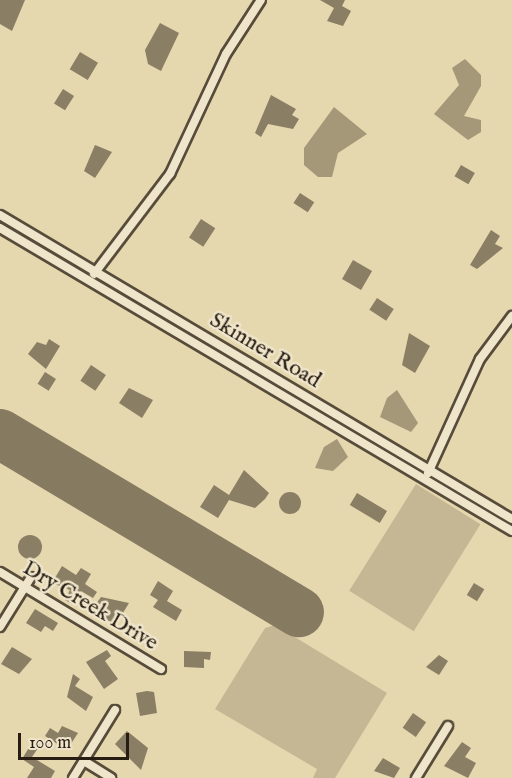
<!DOCTYPE html>
<html>
<head>
<meta charset="utf-8">
<style>
  body { margin:0 }
  #map { position:relative; width:512px; height:778px; overflow:hidden; background:#e5d7ae; font-family:"IM FELL English",serif }
  div>[style] { position:absolute }
  .green>* { inset:0; background:#c5b794; transform-origin:0 0 }
  .water>* { inset:0; background:#a59879 }
  .runway>* { height:50px; margin:-25px; padding:0 25px; transform-origin:25px; border-radius:25px; background:#867a60 }
  .building>* { inset:0; background:#8a7e64; transform-origin:0 0 }
  .round { border-radius:50% }
  .roads { filter:drop-shadow(2px 0 #574c3a) drop-shadow(-2px 0 #574c3a) drop-shadow(0 2px #574c3a) drop-shadow(0 -2px #574c3a) }
  .minor>* { height:8px; margin:-4px; padding:0 4px; transform-origin:4px; border-radius:4px; background:#eee5ca }
  span { translate:-50% -50%; white-space:nowrap; text-align:center; line-height:1.15; -webkit-text-stroke:5px #eee5ca; paint-order:stroke }
  .street-label { font-size:22px; color:#281d13 }
  .scale { position:absolute; left:18px; top:733px; width:111px; height:27px; box-sizing:border-box; border:3px solid #281d13; border-top:0; padding-left:8px; font-size:18px; line-height:21px; white-space:nowrap; color:#281d13; -webkit-text-stroke:4px #eee5ca; paint-order:stroke }
</style>
</head>
<body>
<div id="map">
  <div class="green">
    <div style="left:416px;top:484px;width:76px;height:126px;rotate:32deg"></div>
    <div style="clip-path:polygon(275px 625px,387px 693px,335px 778px,313px 778px,317px 769px,215px 709px,265px 628px)"></div>
  </div>
  <div class="water">
    <div style="clip-path:polygon(465px 59px,481px 75px,481px 86px,464px 116px,481px 120px,481px 132px,468px 140px,434px 114px,459px 85px,452px 68px)"></div>
    <div style="clip-path:polygon(334px 107px,367px 134px,338px 153px,332px 177px,318px 177px,304px 165px,304px 148px)"></div>
    <div style="clip-path:polygon(397px 390px,418px 423px,411px 432px,380px 417px,387px 398px)"></div>
    <div style="clip-path:polygon(337px 439px,348px 457px,333px 471px,315px 468px,324px 447px)"></div>
  </div>
  <div class="runway">
    <div style="left:0;top:434px;width:348px;rotate:30.8deg"></div>
  </div>
  <div class="building">
    <div style="clip-path:polygon(0 0,25px 0,12px 31px,0 24px)"></div>
    <div style="clip-path:polygon(320px 0,345px 0,342px 6px,351px 11px,343px 26px,327px 21px,334px 8px)"></div>
    <div style="clip-path:polygon(160px 23px,179px 33px,161px 71px,148px 64px,145px 50px)"></div>
    <div style="left:80px;top:52px;width:21px;height:20px;rotate:31deg"></div>
    <div style="left:63px;top:89px;width:13px;height:17px;rotate:32deg"></div>
    <div style="clip-path:polygon(271px 95px,296px 109px,292px 115px,299px 119px,293px 129px,268px 124px,261px 137px,255px 133px)"></div>
    <div style="clip-path:polygon(95px 145px,112px 152px,95px 178px,84px 171px)"></div>
    <div style="left:461px;top:165px;width:16px;height:13px;rotate:30deg"></div>
    <div style="left:300px;top:193px;width:17px;height:12px;rotate:33deg"></div>
    <div style="left:201px;top:219px;width:17px;height:22px;rotate:33deg"></div>
    <div style="clip-path:polygon(491px 230px,500px 236px,495px 244px,503px 248px,477px 269px,470px 265px)"></div>
    <div style="left:353px;top:260px;width:22px;height:22px;rotate:30deg"></div>
    <div style="left:377px;top:298px;width:20px;height:14px;rotate:33deg"></div>
    <div style="clip-path:polygon(409px 333px,430px 346px,415px 373px,402px 365px)"></div>
    <div style="clip-path:polygon(49px 339px,60px 346px,46px 369px,28px 354px,37px 342px,46px 345px)"></div>
    <div style="left:91px;top:365px;width:18px;height:19px;rotate:34deg"></div>
    <div style="left:45px;top:372px;width:13px;height:14px;rotate:32deg"></div>
    <div style="clip-path:polygon(129px 388px,153px 400px,142px 418px,119px 403px)"></div>
    <div style="clip-path:polygon(244px 470px,269px 493px,265px 499px,255px 508px,229px 500px,218px 518px,200px 507px,214px 485px,229px 495px)"></div>
    <div class="round" style="left:279px;top:492px;width:22px;height:22px"></div>
    <div style="left:357px;top:493px;width:35px;height:14px;rotate:31deg"></div>
    <div class="round" style="left:18px;top:535px;width:24px;height:24px"></div>
    <div style="clip-path:polygon(62px 566px,76px 575px,81px 568px,91px 574px,85px 584px,97px 592px,93px 598px,81px 591px,72px 604px,65px 600px,70px 590px,52px 583px)"></div>
    <div style="clip-path:polygon(158px 581px,173px 591px,167px 601px,182px 610px,176px 621px,153px 607px,158px 600px,150px 595px)"></div>
    <div style="left:474px;top:583px;width:12px;height:14px;rotate:31deg"></div>
    <div style="clip-path:polygon(101px 597px,129px 603px,115px 626px,93px 608px)"></div>
    <div style="clip-path:polygon(35px 609px,58px 623px,53px 631px,45px 626px,41px 632px,26px 623px)"></div>
    <div style="clip-path:polygon(12px 647px,32px 659px,19px 674px,1px 664px)"></div>
    <div style="clip-path:polygon(107px 650px,111px 656px,105px 661px,118px 679px,104px 689px,86px 662px)"></div>
    <div style="clip-path:polygon(184px 651px,211px 652px,210px 660px,204px 659px,204px 668px,184px 667px)"></div>
    <div style="clip-path:polygon(439px 655px,448px 661px,439px 675px,426px 667px)"></div>
    <div style="clip-path:polygon(73px 674px,80px 679px,75px 686px,93px 697px,86px 711px,67px 697px)"></div>
    <div style="clip-path:polygon(147px 691px,154px 692px,157px 713px,140px 716px,136px 693px)"></div>
    <div style="left:413px;top:713px;width:16px;height:18px;rotate:35deg"></div>
    <div style="clip-path:polygon(62px 726px,78px 733px,67px 750px,45px 736px,50px 728px,58px 733px)"></div>
    <div style="clip-path:polygon(127px 731px,148px 748px,141px 770px,115px 744px)"></div>
    <div style="clip-path:polygon(33px 741px,40px 745px,32px 757px,55px 771px,51px 778px,27px 778px,34px 767px,22px 759px)"></div>
    <div style="clip-path:polygon(462px 742px,471px 748px,465px 757px,476px 763px,468px 778px,444px 766px)"></div>
    <div style="clip-path:polygon(383px 758px,400px 768px,394px 778px,374px 771px)"></div>
  </div>
  <div class="roads">
    <div class="minor">
      <div style="left:0;top:215px;width:595px;rotate:30.7deg"></div>
      <div style="left:0;top:228px;width:595px;rotate:30.62deg"></div>
      <div style="left:94px;top:274px;width:126px;rotate:-52.8deg"></div>
      <div style="left:170px;top:174px;width:132px;rotate:-65deg"></div>
      <div style="left:226px;top:54px;width:64px;rotate:-57.1deg"></div>
      <div style="left:428px;top:473px;width:125px;rotate:-65.5deg"></div>
      <div style="left:480px;top:359px;width:54px;rotate:-53.3deg"></div>
      <div style="left:0;top:572px;width:188px;rotate:31.1deg"></div>
      <div style="left:0;top:627px;width:59px;rotate:-58.2deg"></div>
      <div style="left:84px;top:761px;width:32px;rotate:32deg"></div>
      <div style="left:73px;top:778px;width:80px;rotate:-58.3deg"></div>
      <div style="left:416px;top:778px;width:61px;rotate:-58.4deg"></div>
    </div>
  </div>
  <div class="street-label">
    <span style="left:265px;top:351px;rotate:31deg">Skinner Road</span>
    <span style="left:90px;top:606px;rotate:31deg">Dry Creek Drive</span>
  </div>
  <div class="scale">100 m</div>
</div>
</body>
</html>
